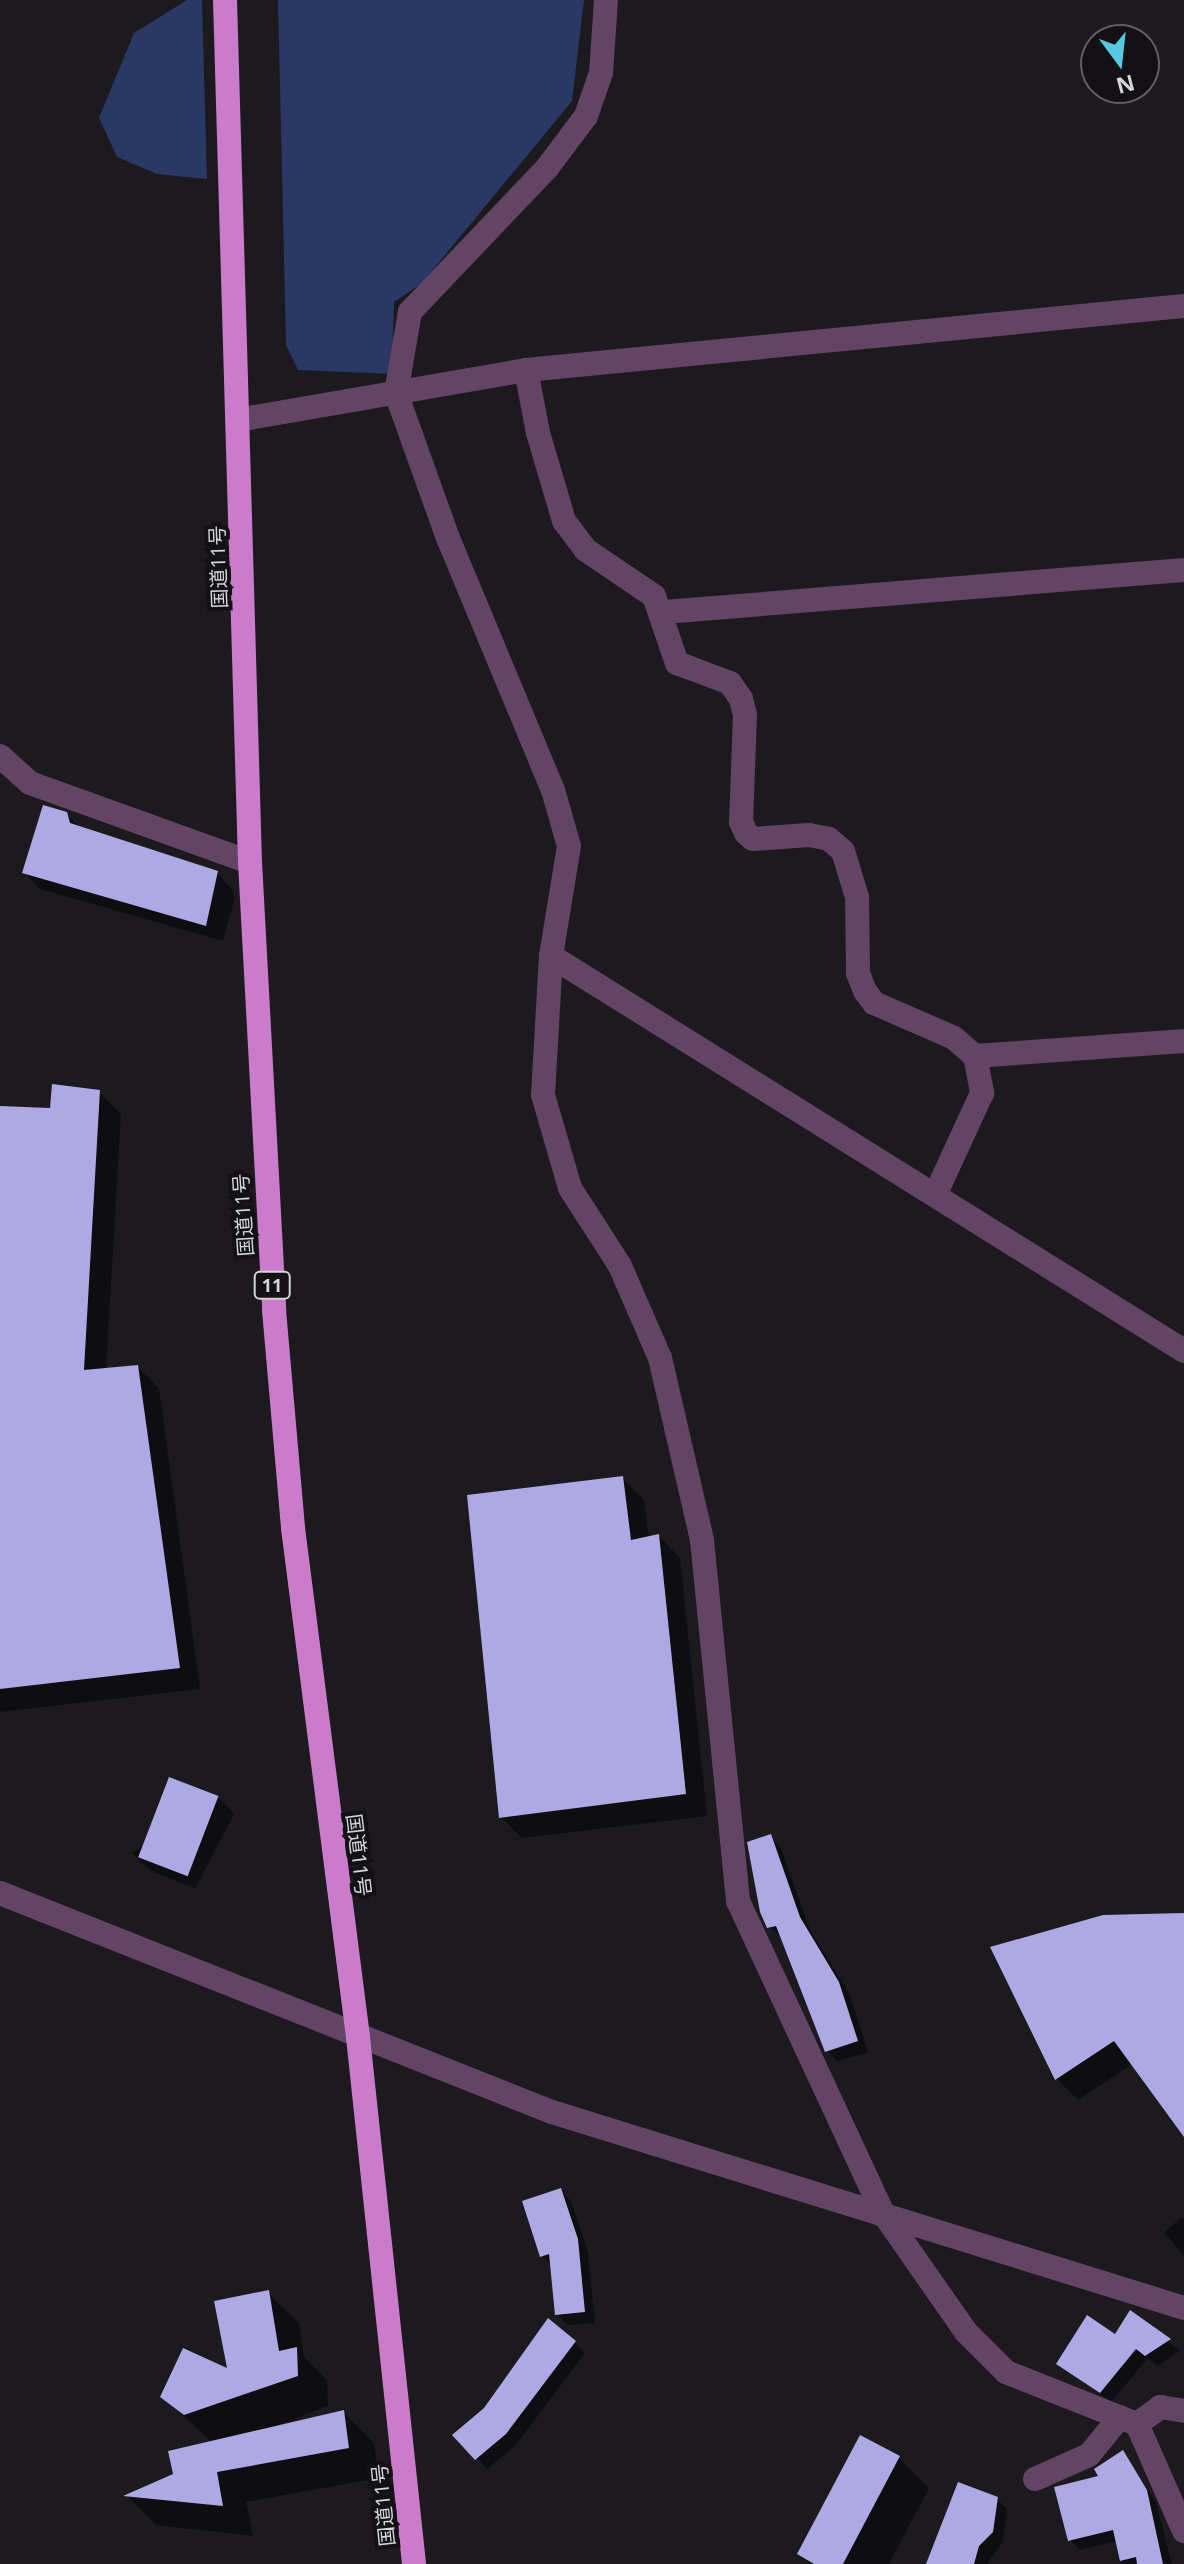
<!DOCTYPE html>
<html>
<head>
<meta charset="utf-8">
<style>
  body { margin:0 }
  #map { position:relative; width:1184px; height:2564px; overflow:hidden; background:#1c1a1e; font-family:"Noto Sans","Noto Sans JP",sans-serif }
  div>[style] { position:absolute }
  .water>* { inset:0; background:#2a3866 }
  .shadow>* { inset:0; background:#0007 }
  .building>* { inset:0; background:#aea9e4; transform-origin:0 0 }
  .minor>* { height:24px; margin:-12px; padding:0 12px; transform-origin:12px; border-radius:12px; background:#634464 }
  .highway>* { height:24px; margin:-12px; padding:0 12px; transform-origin:12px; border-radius:12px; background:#ca7bcc }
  span { translate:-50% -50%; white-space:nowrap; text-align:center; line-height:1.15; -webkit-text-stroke:8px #131115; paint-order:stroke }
  .shield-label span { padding:2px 6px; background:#131115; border:2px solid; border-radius:6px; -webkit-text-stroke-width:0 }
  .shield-label { font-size:18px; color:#d5d4d7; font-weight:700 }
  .street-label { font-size:20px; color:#d5d4d7 }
  .north { position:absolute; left:1080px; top:24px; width:80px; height:80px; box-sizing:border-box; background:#131115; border:2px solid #615f63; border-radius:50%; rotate:165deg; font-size:22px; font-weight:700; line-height:32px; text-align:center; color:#d5d4d7 }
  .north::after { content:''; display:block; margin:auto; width:28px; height:36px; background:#56c9e0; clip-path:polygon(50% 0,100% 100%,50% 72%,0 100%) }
</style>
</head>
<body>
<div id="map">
  <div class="water">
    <div style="clip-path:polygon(187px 0,202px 0,207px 179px,157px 174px,117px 157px,99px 118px,134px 33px)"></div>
    <div style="clip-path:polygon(278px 0,584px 0,572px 101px,422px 283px,394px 302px,392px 374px,298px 370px,286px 345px)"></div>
  </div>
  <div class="shadow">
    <div style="clip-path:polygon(66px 814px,81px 828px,217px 873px,233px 890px,234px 901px,223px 941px,40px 889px,24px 872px)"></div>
    <div style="clip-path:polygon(99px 1092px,121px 1114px,106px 1370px,137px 1367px,159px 1388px,200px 1689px,0 1712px,0 1108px,52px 1110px)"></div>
    <div style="clip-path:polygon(622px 1478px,644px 1500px,649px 1538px,659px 1536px,680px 1558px,707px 1816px,522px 1838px,501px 1817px)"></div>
    <div style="clip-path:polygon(218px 1797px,234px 1814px,195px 1889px,149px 1870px,132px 1853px)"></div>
    <div style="clip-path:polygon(770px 1837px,781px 1848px,810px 1930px,850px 1995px,868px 2052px,837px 2061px,826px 2050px,783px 1937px,769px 1927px)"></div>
    <div style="clip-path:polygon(1184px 1915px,1184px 2134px,1133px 2064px,1078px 2100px,1056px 2078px)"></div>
    <div style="clip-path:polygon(561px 2191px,571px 2201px,588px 2252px,595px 2323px,568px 2325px,557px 2315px,552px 2266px,542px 2256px)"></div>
    <div style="clip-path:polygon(1182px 2217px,1184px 2219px,1184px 2256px,1164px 2232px)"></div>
    <div style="clip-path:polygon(268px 2293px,299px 2323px,304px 2357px,327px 2380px,328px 2406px,267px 2430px,343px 2412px,374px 2443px,379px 2478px,246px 2502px,253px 2536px,156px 2525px,127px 2496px,175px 2475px,213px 2443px,163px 2397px,230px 2371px)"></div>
    <div style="clip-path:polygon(1131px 2313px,1180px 2351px,1158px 2366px,1148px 2358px,1111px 2402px,1059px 2364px,1115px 2337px)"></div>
    <div style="clip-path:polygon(574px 2342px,585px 2353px,516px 2445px,487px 2469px,477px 2458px)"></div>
    <div style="clip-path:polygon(1123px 2453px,1156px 2502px,1172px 2564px,1122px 2564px,1117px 2541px,1080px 2550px,1070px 2540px,1101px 2478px)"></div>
    <div style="clip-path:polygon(899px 2458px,929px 2488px,889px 2564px,809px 2564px,799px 2554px)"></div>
    <div style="clip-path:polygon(997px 2499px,1007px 2509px,1003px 2542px,987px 2564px,928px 2564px)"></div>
  </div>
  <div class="building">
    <div style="clip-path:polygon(43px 805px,67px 812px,70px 823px,218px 871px,206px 926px,22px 873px)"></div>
    <div style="clip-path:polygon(52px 1084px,100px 1090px,84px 1370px,138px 1365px,180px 1668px,0 1689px,0 1106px,50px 1108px)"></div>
    <div style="clip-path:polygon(623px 1476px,631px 1540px,659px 1534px,686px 1794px,499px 1818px,467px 1495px)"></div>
    <div style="left:169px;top:1777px;width:53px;height:86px;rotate:21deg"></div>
    <div style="clip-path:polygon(771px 1834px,800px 1917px,839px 1982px,858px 2041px,825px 2052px,776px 1926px,767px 1928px,760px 1912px,747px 1842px)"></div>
    <div style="clip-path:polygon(1184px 1913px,1184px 2137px,1114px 2041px,1055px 2080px,990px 1947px,1103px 1915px)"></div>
    <div style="clip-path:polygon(561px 2188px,578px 2239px,585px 2312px,555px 2315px,549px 2254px,540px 2257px,522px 2201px)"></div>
    <div style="clip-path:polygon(269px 2290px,279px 2351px,297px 2347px,298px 2376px,184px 2415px,160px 2397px,183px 2348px,227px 2368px,214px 2301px)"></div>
    <div style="clip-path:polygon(1130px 2310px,1171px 2339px,1145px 2356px,1136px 2349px,1100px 2393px,1056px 2364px,1087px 2315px,1115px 2334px)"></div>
    <div style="clip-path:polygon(548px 2318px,576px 2341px,506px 2434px,475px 2460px,452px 2435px,484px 2408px)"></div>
    <div style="clip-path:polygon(344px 2410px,349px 2448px,217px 2472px,223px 2506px,123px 2496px,173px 2474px,168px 2451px)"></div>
    <div style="clip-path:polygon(860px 2435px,900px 2456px,843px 2564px,814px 2564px,797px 2554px)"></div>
    <div style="clip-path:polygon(1123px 2450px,1147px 2490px,1163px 2564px,1137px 2564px,1136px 2557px,1120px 2561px,1113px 2530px,1068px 2541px,1054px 2487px,1098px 2476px,1094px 2469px)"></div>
    <div style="clip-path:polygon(958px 2482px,998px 2497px,993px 2532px,979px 2546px,974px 2564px,926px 2564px)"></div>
  </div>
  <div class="minor">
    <div style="left:606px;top:0;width:73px;rotate:93.9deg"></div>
    <div style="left:601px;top:73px;width:46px;rotate:109.2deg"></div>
    <div style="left:586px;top:116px;width:65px;rotate:126.9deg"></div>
    <div style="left:547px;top:168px;width:199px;rotate:133.6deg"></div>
    <div style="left:410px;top:312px;width:82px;rotate:99.8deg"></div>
    <div style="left:396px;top:393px;width:154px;rotate:70.3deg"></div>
    <div style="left:448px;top:538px;width:273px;rotate:67.4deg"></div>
    <div style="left:553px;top:790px;width:58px;rotate:74.1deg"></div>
    <div style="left:569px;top:846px;width:111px;rotate:99.3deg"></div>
    <div style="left:551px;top:956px;width:139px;rotate:93.3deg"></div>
    <div style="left:543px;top:1095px;width:97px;rotate:73.8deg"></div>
    <div style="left:570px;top:1188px;width:93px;rotate:57.3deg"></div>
    <div style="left:620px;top:1266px;width:100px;rotate:66.5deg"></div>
    <div style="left:660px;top:1358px;width:187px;rotate:77deg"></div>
    <div style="left:702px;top:1540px;width:363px;rotate:84.3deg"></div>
    <div style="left:738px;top:1901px;width:344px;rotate:65.1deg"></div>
    <div style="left:883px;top:2213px;width:145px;rotate:55.1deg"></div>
    <div style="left:966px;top:2332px;width:57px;rotate:45deg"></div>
    <div style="left:1006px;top:2372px;width:141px;rotate:21.7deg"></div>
    <div style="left:1137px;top:2424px;width:117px;rotate:66.3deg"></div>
    <div style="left:526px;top:370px;width:64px;rotate:79.2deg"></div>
    <div style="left:538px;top:433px;width:92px;rotate:73.5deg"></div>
    <div style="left:564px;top:521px;width:36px;rotate:53deg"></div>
    <div style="left:586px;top:550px;width:82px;rotate:34.1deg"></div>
    <div style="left:654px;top:596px;width:71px;rotate:71.1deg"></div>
    <div style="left:677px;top:663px;width:57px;rotate:20.7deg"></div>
    <div style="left:730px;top:683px;width:19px;rotate:55deg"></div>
    <div style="left:741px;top:699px;width:16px;rotate:76deg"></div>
    <div style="left:745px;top:715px;width:107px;rotate:92.1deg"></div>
    <div style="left:741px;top:822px;width:12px;rotate:66deg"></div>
    <div style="left:746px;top:833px;width:9px;rotate:41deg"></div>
    <div style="left:753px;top:839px;width:56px;rotate:-4.1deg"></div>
    <div style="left:809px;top:835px;width:20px;rotate:11deg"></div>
    <div style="left:829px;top:839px;width:18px;rotate:41deg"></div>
    <div style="left:843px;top:851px;width:48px;rotate:73.1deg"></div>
    <div style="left:857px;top:897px;width:76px;rotate:89.2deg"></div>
    <div style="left:858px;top:973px;width:19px;rotate:69deg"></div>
    <div style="left:865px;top:991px;width:15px;rotate:53deg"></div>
    <div style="left:874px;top:1003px;width:87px;rotate:23.6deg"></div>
    <div style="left:954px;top:1038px;width:28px;rotate:41deg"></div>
    <div style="left:975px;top:1056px;width:38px;rotate:79deg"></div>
    <div style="left:982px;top:1093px;width:112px;rotate:114.7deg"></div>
    <div style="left:237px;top:420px;width:293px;rotate:-9.8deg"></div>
    <div style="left:526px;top:370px;width:661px;rotate:-5.56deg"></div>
    <div style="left:664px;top:612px;width:522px;rotate:-4.62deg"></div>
    <div style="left:0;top:756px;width:40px;rotate:42deg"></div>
    <div style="left:30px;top:783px;width:234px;rotate:19.8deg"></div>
    <div style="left:551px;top:956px;width:746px;rotate:31.96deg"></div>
    <div style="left:975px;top:1056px;width:210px;rotate:-4.1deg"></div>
    <div style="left:0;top:1893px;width:594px;rotate:21.64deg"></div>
    <div style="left:552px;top:2112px;width:662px;rotate:17.23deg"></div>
    <div style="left:1137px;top:2424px;width:29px;rotate:-36deg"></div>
    <div style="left:1160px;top:2407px;width:24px;rotate:9deg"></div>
    <div style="left:1035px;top:2479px;width:59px;rotate:-24deg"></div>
    <div style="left:1089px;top:2455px;width:49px;rotate:-50.8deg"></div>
  </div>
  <div class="highway">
    <div style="left:225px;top:0;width:862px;rotate:88.34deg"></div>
    <div style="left:250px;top:862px;width:449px;rotate:86.9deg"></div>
    <div style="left:274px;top:1310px;width:219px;rotate:85deg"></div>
    <div style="left:293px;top:1528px;width:513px;rotate:82.72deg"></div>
    <div style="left:358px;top:2037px;width:530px;rotate:83.93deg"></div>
  </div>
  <div class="shield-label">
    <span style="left:272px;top:1285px">11</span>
  </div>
  <div class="street-label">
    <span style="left:218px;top:567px;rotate:-92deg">国道11号</span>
    <span style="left:243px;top:1215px;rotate:-94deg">国道11号</span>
    <span style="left:359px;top:1855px;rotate:83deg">国道11号</span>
    <span style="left:383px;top:2505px;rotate:-96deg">国道11号</span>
  </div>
  <div class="north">N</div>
</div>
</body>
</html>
